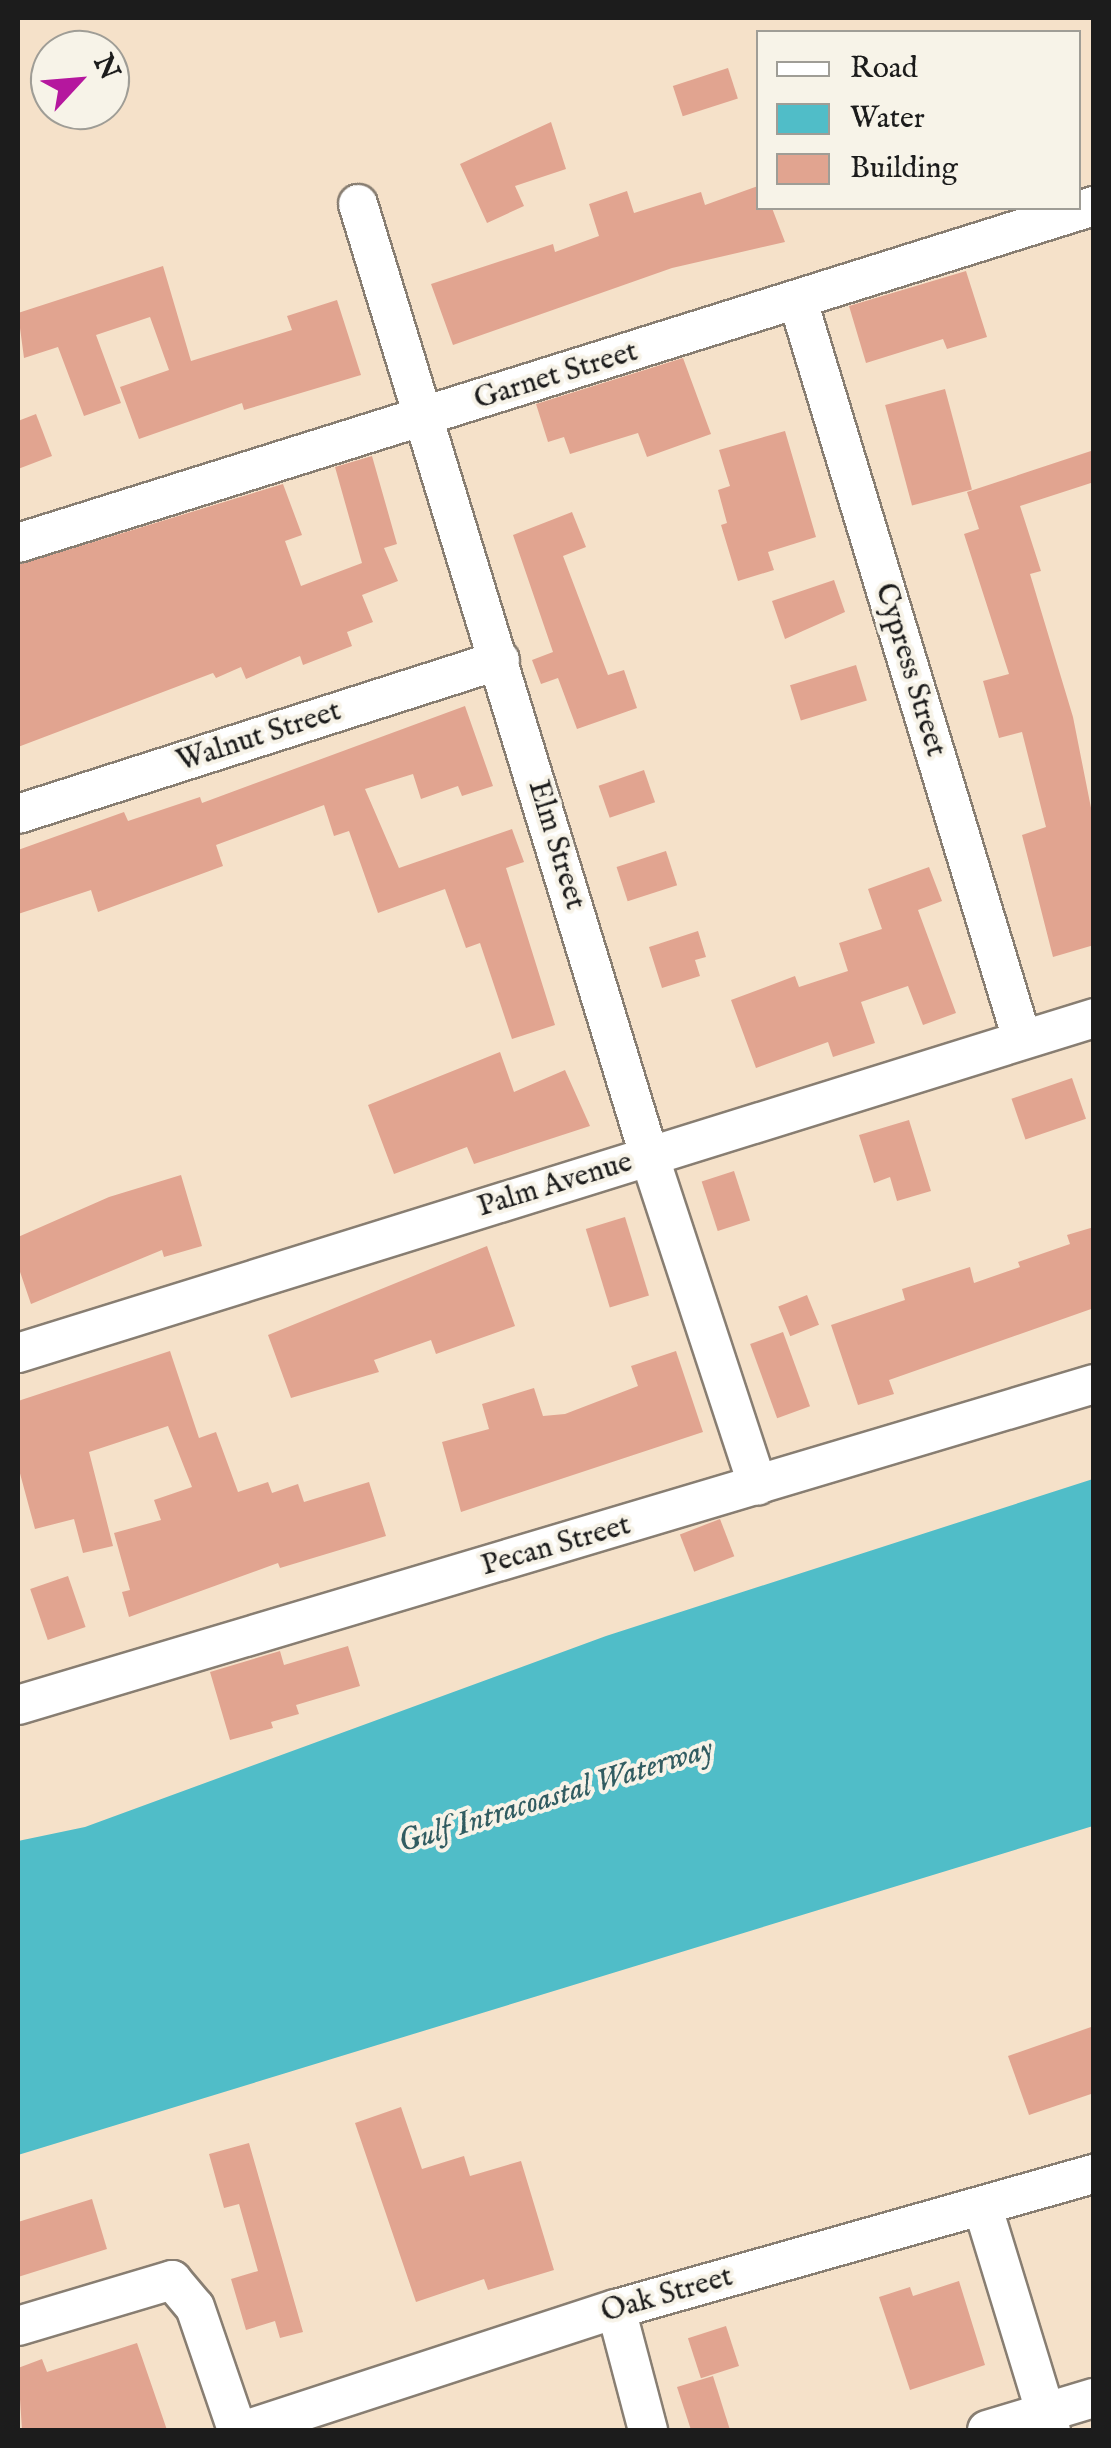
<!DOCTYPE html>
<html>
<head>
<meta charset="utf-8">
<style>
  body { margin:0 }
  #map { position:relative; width:1111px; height:2448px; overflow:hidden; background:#f5e1c9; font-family:"IM FELL English",serif }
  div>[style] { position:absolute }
  .water>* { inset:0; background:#50bdc8 }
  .building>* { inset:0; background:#e1a490; transform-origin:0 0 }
  .roads { filter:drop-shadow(2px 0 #887e72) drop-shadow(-2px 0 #887e72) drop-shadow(0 2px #887e72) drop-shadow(0 -2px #887e72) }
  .minor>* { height:38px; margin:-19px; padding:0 19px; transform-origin:19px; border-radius:19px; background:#fff }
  span { translate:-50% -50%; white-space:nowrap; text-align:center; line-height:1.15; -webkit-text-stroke:8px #f7f3e8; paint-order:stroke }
  .street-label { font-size:30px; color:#1c1c1c }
  .water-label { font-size:32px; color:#315c61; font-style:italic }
  .frame { position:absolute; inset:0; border:20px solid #1c1c1c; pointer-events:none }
  .legend { position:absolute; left:756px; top:30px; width:325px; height:180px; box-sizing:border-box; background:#f7f3e8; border:2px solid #9f9d96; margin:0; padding:12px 18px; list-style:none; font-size:30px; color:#1c1c1c }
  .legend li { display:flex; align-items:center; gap:20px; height:50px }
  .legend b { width:50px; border:2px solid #9f9d96 }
  .north { position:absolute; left:30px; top:30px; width:100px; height:100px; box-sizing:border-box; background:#f7f3e8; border:2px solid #9f9d96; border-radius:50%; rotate:64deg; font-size:28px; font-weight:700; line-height:40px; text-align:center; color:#1c1c1c }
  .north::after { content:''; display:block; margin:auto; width:35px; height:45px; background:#b5179e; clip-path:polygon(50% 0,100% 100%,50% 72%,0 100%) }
</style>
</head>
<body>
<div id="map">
  <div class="water">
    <div style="clip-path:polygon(1093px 1479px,1093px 1826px,18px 2155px,18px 1841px,85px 1827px,606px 1636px)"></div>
  </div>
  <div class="building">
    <div style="left:728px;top:68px;width:32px;height:58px;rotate:72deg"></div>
    <div style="clip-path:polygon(551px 122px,566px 169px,515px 186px,524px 206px,487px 223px,460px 164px)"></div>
    <div style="clip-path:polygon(758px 186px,758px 208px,772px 208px,785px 242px,672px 268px,453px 345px,431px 284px,553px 244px,555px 252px,599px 236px,589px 204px,627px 191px,634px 213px,701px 192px,705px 205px)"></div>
    <div style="clip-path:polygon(163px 266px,191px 361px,292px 330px,287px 316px,337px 300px,361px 375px,244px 410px,242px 403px,139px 439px,120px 387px,169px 370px,150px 317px,96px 335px,121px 403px,84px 416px,58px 347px,24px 358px,18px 313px)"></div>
    <div style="clip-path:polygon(966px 271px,987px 337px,947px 349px,943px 339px,866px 363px,849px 306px)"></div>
    <div style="clip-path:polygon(683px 358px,711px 434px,647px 457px,638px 433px,570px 454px,564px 437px,548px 442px,536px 404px)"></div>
    <div style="left:945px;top:389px;width:104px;height:62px;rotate:75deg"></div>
    <div style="clip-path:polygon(36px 414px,52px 456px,18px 469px,18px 421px)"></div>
    <div style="clip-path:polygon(785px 431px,816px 537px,768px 552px,774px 570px,738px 581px,721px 525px,727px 523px,718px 490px,730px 486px,719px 450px)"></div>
    <div style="clip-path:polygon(1094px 450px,1094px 482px,1020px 506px,1041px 571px,1030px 574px,1073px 717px,1094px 823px,1094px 945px,1053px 957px,1022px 835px,1046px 827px,1022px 732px,999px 738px,983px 681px,1009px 674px,964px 534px,979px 529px,967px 492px)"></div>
    <div style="clip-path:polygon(372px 456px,397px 544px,384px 548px,398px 581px,362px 595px,373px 622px,347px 632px,352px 646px,303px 665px,300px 656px,246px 679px,241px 667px,216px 678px,213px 673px,18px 747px,18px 565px,283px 484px,302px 535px,285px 541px,301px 586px,362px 563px,335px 467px)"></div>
    <div style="clip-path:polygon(572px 512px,586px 547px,563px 556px,608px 675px,624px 670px,637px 708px,577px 729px,558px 678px,541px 684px,532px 660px,553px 652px,513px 535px)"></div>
    <div style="clip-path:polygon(834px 580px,845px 612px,785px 639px,772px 601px)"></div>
    <div style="left:856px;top:665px;width:37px;height:69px;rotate:73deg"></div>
    <div style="clip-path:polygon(465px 706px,493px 786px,462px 796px,458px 786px,421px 799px,413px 774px,365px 789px,399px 868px,512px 829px,524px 862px,506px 868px,555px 1025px,512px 1039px,480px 943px,466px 948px,445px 889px,378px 913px,349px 831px,334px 836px,324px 805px,216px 845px,223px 866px,98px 912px,91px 890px,18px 914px,18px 850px,124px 812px,128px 821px,200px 797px,202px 803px)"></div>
    <div style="left:644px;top:770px;width:34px;height:48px;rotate:71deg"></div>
    <div style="left:666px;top:851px;width:36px;height:52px;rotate:72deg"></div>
    <div style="clip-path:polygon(929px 867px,942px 901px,918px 910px,956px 1013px,923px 1025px,908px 986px,861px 1002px,875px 1043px,833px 1057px,828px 1042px,756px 1068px,731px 1000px,795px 976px,799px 987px,848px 971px,839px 943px,882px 929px,868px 889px)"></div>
    <div style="clip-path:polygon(698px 931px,706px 957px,695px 960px,700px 976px,662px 988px,649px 947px)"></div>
    <div style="clip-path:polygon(500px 1052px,514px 1092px,565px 1070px,590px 1126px,474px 1164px,467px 1147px,394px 1174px,368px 1105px)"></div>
    <div style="left:1072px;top:1078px;width:43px;height:64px;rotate:71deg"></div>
    <div style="clip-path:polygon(909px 1120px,931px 1191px,897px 1201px,890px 1177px,874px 1183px,859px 1135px)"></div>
    <div style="left:734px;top:1171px;width:52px;height:34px;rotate:72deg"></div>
    <div style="clip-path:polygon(181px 1175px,202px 1246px,164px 1257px,162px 1250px,31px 1304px,18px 1266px,18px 1237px,109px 1197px)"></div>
    <div style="left:625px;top:1217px;width:82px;height:41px;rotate:73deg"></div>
    <div style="clip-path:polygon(1094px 1227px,1094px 1308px,889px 1380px,894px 1394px,858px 1405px,831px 1325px,905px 1300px,902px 1289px,970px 1267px,974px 1283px,1020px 1267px,1018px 1262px,1070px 1244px,1067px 1235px)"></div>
    <div style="clip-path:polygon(487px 1246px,515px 1326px,436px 1354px,431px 1340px,374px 1360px,379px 1372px,291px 1398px,268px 1335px)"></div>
    <div style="left:807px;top:1295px;width:32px;height:31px;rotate:68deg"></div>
    <div style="left:783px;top:1332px;width:79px;height:35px;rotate:70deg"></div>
    <div style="clip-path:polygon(170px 1351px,199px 1438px,216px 1432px,238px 1492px,268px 1482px,272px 1493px,298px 1484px,304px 1502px,369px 1482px,386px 1536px,280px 1568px,278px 1563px,129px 1617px,122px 1592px,130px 1590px,114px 1533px,161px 1520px,154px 1500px,192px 1487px,168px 1426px,89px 1452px,113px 1546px,83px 1553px,74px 1519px,35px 1529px,18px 1466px,18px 1401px)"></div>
    <div style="clip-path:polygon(676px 1351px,703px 1432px,461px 1512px,442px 1442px,489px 1429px,482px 1404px,534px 1388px,543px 1416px,565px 1414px,638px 1386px,631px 1366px)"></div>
    <div style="left:720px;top:1519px;width:40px;height:43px;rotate:69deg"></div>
    <div style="left:68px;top:1576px;width:54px;height:40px;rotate:71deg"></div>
    <div style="clip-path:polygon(348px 1646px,360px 1686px,296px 1705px,299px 1714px,271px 1722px,273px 1728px,230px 1740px,210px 1672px,280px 1651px,284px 1665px)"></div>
    <div style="clip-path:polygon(1094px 2026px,1094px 2093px,1029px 2115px,1008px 2056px)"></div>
    <div style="clip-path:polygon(401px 2107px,422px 2169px,464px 2156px,470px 2176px,521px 2161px,554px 2270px,488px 2290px,484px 2279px,416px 2302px,355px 2123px)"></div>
    <div style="clip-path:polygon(249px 2143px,303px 2332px,280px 2338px,275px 2321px,246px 2330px,231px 2279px,258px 2271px,239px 2204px,224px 2208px,209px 2154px)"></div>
    <div style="clip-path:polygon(92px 2199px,107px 2249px,18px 2277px,18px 2222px)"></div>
    <div style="clip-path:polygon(959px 2281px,985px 2365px,910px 2390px,879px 2297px,910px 2287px,913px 2296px)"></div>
    <div style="left:726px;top:2326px;width:42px;height:40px;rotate:72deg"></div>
    <div style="clip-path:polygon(137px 2343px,167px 2430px,22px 2430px,18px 2368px,42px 2359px,47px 2372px)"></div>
    <div style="clip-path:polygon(713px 2376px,730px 2430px,691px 2430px,677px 2387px)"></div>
  </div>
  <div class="roads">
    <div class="minor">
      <div style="left:358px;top:204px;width:995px;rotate:72.99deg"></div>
      <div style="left:649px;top:1155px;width:348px;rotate:71.8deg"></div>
      <div style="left:798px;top:301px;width:771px;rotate:73.12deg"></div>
      <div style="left:18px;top:543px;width:1128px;rotate:-17.39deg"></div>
      <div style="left:18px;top:814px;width:506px;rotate:-17.72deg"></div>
      <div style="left:18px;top:1353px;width:1127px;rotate:-17.29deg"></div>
      <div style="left:18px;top:1705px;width:1123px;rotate:-16.61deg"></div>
      <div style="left:983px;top:2208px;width:232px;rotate:73deg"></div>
      <div style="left:616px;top:2309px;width:125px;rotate:75.2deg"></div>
      <div style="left:18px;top:2326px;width:161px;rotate:-16.6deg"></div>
      <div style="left:172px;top:2280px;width:35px;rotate:50deg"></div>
      <div style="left:195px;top:2307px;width:130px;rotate:71.1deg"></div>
      <div style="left:245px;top:2430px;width:390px;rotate:-18.1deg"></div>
      <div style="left:616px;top:2309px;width:497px;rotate:-15.8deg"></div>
      <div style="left:987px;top:2430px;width:112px;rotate:-16.7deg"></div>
    </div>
  </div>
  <div class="street-label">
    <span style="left:556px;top:376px;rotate:-17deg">Garnet Street</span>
    <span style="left:910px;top:670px;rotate:73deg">Cypress Street</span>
    <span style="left:259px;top:737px;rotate:-18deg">Walnut Street</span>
    <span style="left:556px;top:845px;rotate:73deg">Elm Street</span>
    <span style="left:555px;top:1185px;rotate:-17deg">Palm Avenue</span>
    <span style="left:556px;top:1546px;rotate:-16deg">Pecan Street</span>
    <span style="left:667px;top:2295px;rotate:-16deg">Oak Street</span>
  </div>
  <div class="water-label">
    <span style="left:556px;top:1797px;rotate:-17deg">Gulf Intracoastal Waterway</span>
  </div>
  <div class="frame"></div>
  <ul class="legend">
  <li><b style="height:12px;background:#fff"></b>Road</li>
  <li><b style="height:28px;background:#50bdc8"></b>Water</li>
  <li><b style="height:28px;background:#e1a490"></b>Building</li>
  </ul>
  <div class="north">N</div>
</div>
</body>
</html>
